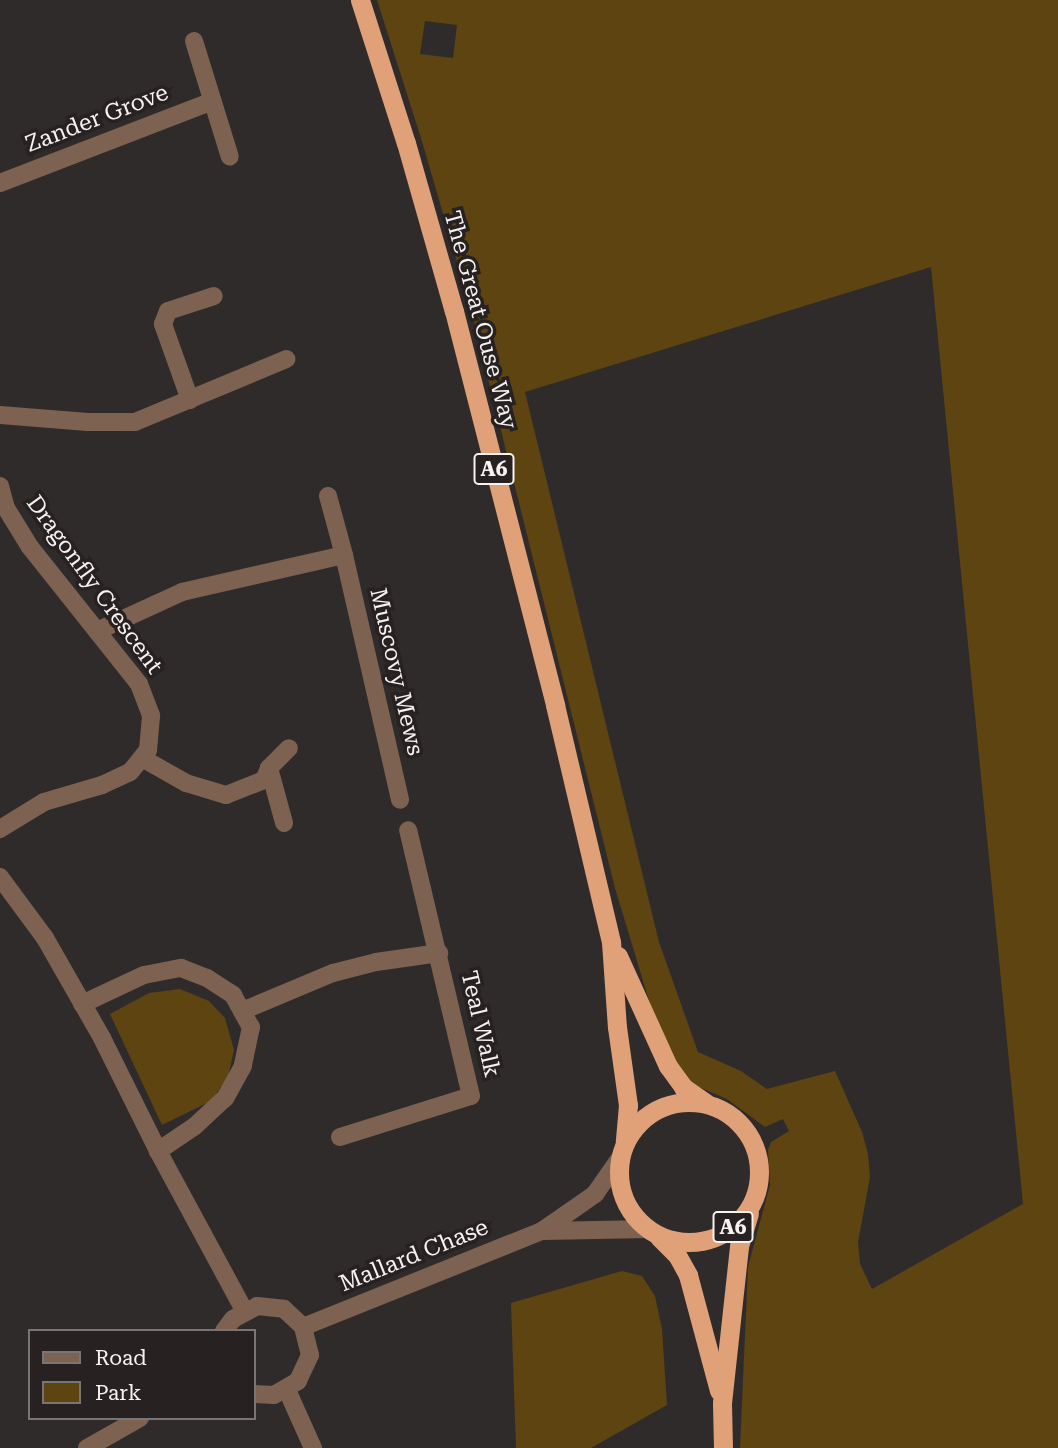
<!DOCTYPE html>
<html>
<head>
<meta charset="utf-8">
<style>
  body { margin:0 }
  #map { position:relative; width:1058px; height:1448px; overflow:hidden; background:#302b2b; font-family:"Roboto Serif",serif }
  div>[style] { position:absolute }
  .green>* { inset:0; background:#5d4411 }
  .minor>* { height:18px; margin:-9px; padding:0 9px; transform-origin:9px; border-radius:9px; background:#7e6251 }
  .tertiary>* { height:18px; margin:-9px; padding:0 9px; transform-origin:9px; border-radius:9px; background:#7e6251 }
  .trunk>* { height:19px; margin:-9.5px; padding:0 9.5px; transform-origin:9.5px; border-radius:9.5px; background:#e0a078 }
  .trunk>.ring { margin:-9.5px; padding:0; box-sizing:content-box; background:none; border:19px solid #e0a078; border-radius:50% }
  span { translate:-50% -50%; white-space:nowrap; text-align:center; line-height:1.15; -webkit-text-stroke:7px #272221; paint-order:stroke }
  .shield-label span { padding:2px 5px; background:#272221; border:2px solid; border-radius:5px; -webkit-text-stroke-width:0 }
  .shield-label { font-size:21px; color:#f5f2f1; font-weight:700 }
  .street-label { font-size:23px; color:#f5f2f1 }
  .legend { position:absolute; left:28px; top:1329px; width:228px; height:91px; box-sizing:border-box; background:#272221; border:2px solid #797574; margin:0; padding:9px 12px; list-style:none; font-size:21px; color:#f5f2f1 }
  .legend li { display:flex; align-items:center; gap:14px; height:35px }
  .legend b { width:35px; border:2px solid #797574 }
</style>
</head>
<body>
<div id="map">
  <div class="green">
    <div style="clip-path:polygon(evenodd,377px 0,1058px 0,1058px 1448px,740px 1448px,748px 1267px,770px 1185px,768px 1150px,771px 1142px,789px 1131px,783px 1119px,765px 1127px,727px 1099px,699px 1087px,687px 1078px,677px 1065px,653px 1014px,615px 888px,470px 306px,421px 138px,377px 0,425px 21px,457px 25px,453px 58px,420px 54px,425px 21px,377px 0,931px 267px,1023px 1204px,872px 1289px,860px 1264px,858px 1242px,870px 1177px,868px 1154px,862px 1132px,835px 1071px,767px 1089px,741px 1071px,698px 1052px,659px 942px,525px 392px,931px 267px)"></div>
    <div style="clip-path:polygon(180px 989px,209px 1001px,225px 1018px,234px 1050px,228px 1077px,211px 1101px,162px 1125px,110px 1014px,149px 993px)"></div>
    <div style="clip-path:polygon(622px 1271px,642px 1276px,655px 1296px,662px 1329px,667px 1405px,591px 1448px,516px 1448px,511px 1303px)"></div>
  </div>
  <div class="minor">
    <div style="left:194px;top:41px;width:121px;rotate:72.8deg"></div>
    <div style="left:0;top:183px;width:227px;rotate:-21.1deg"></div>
    <div style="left:190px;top:400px;width:81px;rotate:-109.6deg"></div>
    <div style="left:163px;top:324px;width:14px;rotate:-69deg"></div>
    <div style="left:168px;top:311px;width:48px;rotate:-18.1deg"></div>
    <div style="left:0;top:415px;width:88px;rotate:4.5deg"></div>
    <div style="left:88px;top:422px;width:47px"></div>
    <div style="left:135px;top:422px;width:164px;rotate:-22.6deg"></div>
    <div style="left:0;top:486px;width:23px;rotate:75deg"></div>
    <div style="left:6px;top:508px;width:46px;rotate:58.4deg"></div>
    <div style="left:30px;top:547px;width:175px;rotate:51.5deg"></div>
    <div style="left:139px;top:684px;width:34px;rotate:69deg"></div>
    <div style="left:151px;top:716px;width:34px;rotate:95deg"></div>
    <div style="left:148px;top:750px;width:28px;rotate:129deg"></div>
    <div style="left:130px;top:772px;width:31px;rotate:155deg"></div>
    <div style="left:102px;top:785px;width:60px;rotate:163.7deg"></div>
    <div style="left:44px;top:802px;width:52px;rotate:148.5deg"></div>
    <div style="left:328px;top:496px;width:61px;rotate:74.8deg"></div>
    <div style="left:97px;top:631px;width:94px;rotate:-24.6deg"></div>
    <div style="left:182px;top:592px;width:166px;rotate:-12.9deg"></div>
    <div style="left:344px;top:555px;width:251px;rotate:77.1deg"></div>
    <div style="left:142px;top:758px;width:51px;rotate:29.6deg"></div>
    <div style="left:186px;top:783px;width:42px;rotate:16.7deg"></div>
    <div style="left:226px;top:795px;width:41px;rotate:-21.5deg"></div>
    <div style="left:264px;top:780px;width:13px;rotate:-67deg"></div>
    <div style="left:269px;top:768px;width:28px;rotate:-45deg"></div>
    <div style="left:269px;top:768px;width:57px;rotate:74.7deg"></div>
    <div style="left:82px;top:1004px;width:68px;rotate:-25.1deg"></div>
    <div style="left:144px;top:975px;width:38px;rotate:-11deg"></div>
    <div style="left:181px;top:968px;width:28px;rotate:21deg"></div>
    <div style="left:207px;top:978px;width:31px;rotate:33deg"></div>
    <div style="left:233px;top:995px;width:37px;rotate:61deg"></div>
    <div style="left:251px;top:1027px;width:40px;rotate:102deg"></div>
    <div style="left:243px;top:1066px;width:37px;rotate:119deg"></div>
    <div style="left:225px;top:1098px;width:41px;rotate:137deg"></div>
    <div style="left:195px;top:1126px;width:45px;rotate:146deg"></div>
    <div style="left:242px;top:1011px;width:99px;rotate:-22.7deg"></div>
    <div style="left:333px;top:973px;width:44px;rotate:-14.3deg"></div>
    <div style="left:376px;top:962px;width:64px;rotate:-8.1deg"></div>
    <div style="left:340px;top:1137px;width:137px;rotate:-17.4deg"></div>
    <div style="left:471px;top:1096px;width:273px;rotate:-103.3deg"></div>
    <div style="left:87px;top:1448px;width:61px;rotate:-29.5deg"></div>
  </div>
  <div class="tertiary">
    <div style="left:0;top:877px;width:76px;rotate:53.6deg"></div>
    <div style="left:45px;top:938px;width:115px;rotate:60.3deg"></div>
    <div style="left:102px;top:1038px;width:126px;rotate:63.6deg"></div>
    <div style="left:158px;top:1151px;width:181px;rotate:61.6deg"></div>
    <div style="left:542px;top:1231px;width:107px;rotate:-1.1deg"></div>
    <div style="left:303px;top:1327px;width:258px;rotate:-21.9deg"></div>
    <div style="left:542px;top:1231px;width:65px;rotate:-34.9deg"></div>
    <div style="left:595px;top:1194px;width:44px;rotate:-55.2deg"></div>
    <div style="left:224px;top:1331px;width:15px;rotate:-53deg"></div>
    <div style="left:233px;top:1319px;width:27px;rotate:-28deg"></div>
    <div style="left:257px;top:1306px;width:27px;rotate:6deg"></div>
    <div style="left:284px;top:1309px;width:26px;rotate:43deg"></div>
    <div style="left:303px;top:1327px;width:29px;rotate:76deg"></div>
    <div style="left:310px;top:1355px;width:29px;rotate:115deg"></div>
    <div style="left:298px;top:1381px;width:28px;rotate:150deg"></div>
    <div style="left:274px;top:1395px;width:20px;rotate:-177deg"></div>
    <div style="left:287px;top:1390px;width:64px;rotate:65.9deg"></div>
  </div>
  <div class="trunk">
    <div style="left:360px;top:0;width:150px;rotate:72.2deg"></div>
    <div style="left:406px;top:143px;width:175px;rotate:74.1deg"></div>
    <div style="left:454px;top:311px;width:407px;rotate:75.6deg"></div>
    <div style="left:555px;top:705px;width:244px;rotate:76.7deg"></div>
    <div style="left:611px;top:942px;width:85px;rotate:86deg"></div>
    <div style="left:617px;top:1027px;width:79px;rotate:82deg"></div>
    <div style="left:628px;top:1105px;width:37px;rotate:95deg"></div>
    <div style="left:618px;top:956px;width:121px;rotate:65.6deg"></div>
    <div style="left:668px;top:1066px;width:26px;rotate:54deg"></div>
    <div style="left:683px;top:1087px;width:28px;rotate:35deg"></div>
    <div class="ring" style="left:619px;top:1102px;width:121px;height:121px"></div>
    <div style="left:659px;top:1237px;width:25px;rotate:45deg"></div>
    <div style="left:677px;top:1255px;width:23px;rotate:61deg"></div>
    <div style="left:688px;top:1275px;width:120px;rotate:75deg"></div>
    <div style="left:723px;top:1448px;width:45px;rotate:-91.3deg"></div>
    <div style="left:722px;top:1403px;width:158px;rotate:-83.8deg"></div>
    <div style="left:739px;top:1246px;width:34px;rotate:-73deg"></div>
  </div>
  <div class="shield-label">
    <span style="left:494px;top:469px">A6</span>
    <span style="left:733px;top:1227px">A6</span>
  </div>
  <div class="street-label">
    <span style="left:97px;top:119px;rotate:-21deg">Zander Grove</span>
    <span style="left:480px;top:320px;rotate:75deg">The Great Ouse Way</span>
    <span style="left:94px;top:585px;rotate:54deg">Dragonfly Crescent</span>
    <span style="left:396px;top:672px;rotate:77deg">Muscovy Mews</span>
    <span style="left:480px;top:1024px;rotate:77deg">Teal Walk</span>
    <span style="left:414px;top:1256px;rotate:-22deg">Mallard Chase</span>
  </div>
  <ul class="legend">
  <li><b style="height:9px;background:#7e6251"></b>Road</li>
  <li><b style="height:19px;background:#5d4411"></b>Park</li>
  </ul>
</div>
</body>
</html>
